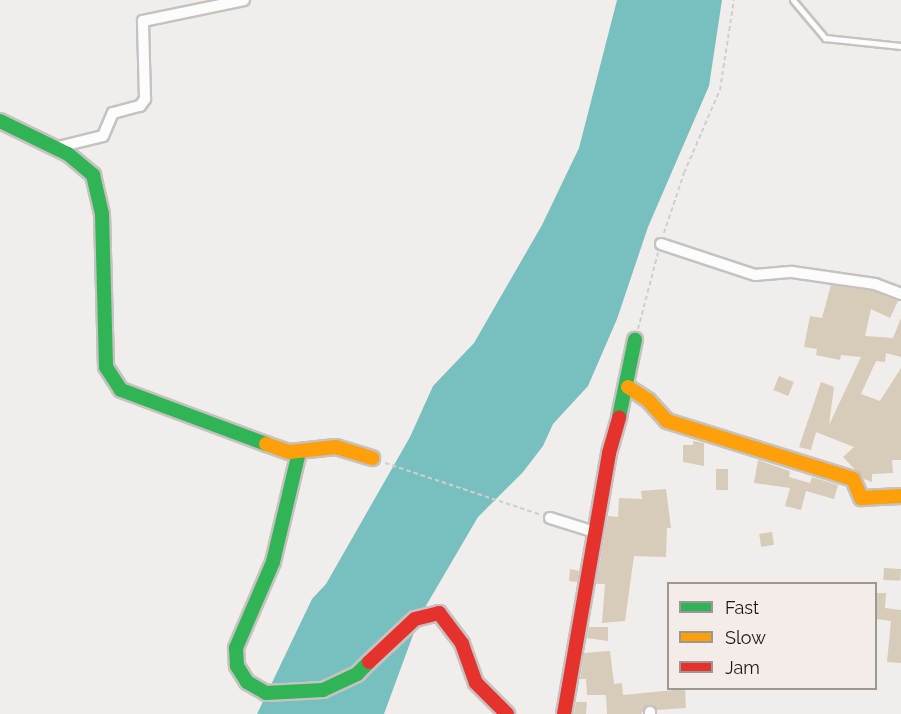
<!DOCTYPE html>
<html>
<head>
<meta charset="utf-8">
<style>
  body { margin:0 }
  #map { position:relative; width:901px; height:714px; overflow:hidden; background:#f1edeb; font-family:Raleway,sans-serif }
  div>[style] { position:absolute }
  .water>* { inset:0; background:#78c0bf }
  .building>* { inset:0; background:#d7cbba; transform-origin:0 0 }
  .path>* { height:2px; margin-top:-1px; transform-origin:0; background:repeating-linear-gradient(90deg,#d0cece 0 4.5px,transparent 0 7.5px) }
  .roads { filter:drop-shadow(2px 0 #c5c2c0) drop-shadow(-2px 0 #c5c2c0) drop-shadow(0 2px #c5c2c0) drop-shadow(0 -2px #c5c2c0) }
  .lane>* { height:5px; margin:-2.5px; padding:0 2.5px; transform-origin:2.5px; border-radius:2.5px; background:#fdfcfc }
  .street>* { height:10px; margin:-5px; padding:0 5px; transform-origin:5px; border-radius:5px; background:#fdfcfc }
  .fast>* { height:14px; margin:-7px; padding:0 7px; transform-origin:7px; border-radius:7px; background:#30b455 }
  .slow>* { height:14px; margin:-7px; padding:0 7px; transform-origin:7px; border-radius:7px; background:#ff9f0a }
  .jam>* { height:14px; margin:-7px; padding:0 7px; transform-origin:7px; border-radius:7px; background:#e5322d }
  span { translate:-50% -50%; white-space:nowrap; text-align:center; line-height:1.15; -webkit-text-stroke:4.5px #f4ece8; paint-order:stroke }
  .legend { position:absolute; left:667px; top:582px; width:210px; height:108px; box-sizing:border-box; background:#f4ece8; border:2px solid #9d9794; margin:0; padding:8px 10px; list-style:none; font-size:18px; color:#1a1715 }
  .legend li { display:flex; align-items:center; gap:12px; height:30px }
  .legend b { width:30px; border:2px solid #9d9794 }
</style>
</head>
<body>
<div id="map">
  <div class="water">
    <div style="clip-path:polygon(617px 0,722px 0,709px 86px,648px 227px,617px 319px,588px 386px,553px 424px,543px 446px,523px 472px,478px 517px,420px 616px,384px 714px,257px 714px,312px 599px,326px 584px,410px 437px,433px 386px,474px 343px,542px 225px,579px 148px)"></div>
  </div>
  <div class="building">
    <div style="clip-path:polygon(831px 285px,873px 291px,898px 301px,890px 318px,871px 309px,865px 336px,893px 338px,901px 318px,901px 357px,886px 353px,885px 362px,876px 361px,861px 394px,880px 401px,901px 368px,901px 460px,892px 460px,893px 473px,872px 474px,872px 482px,864px 479px,843px 457px,854px 447px,816px 432px,811px 450px,799px 447px,821px 382px,834px 387px,829px 425px,861px 357px,841px 355px,840px 360px,816px 355px,817px 349px,804px 347px,810px 316px,822px 318px)"></div>
    <div style="left:779px;top:376px;width:16px;height:15px;rotate:22deg"></div>
    <div style="clip-path:polygon(693px 441px,704px 443px,704px 466px,683px 462px,683px 445px,693px 445px)"></div>
    <div style="clip-path:polygon(758px 460px,790px 471px,789px 477px,810px 483px,812px 477px,838px 485px,834px 499px,806px 491px,801px 510px,785px 506px,790px 488px,754px 483px)"></div>
    <div style="left:716px;top:469px;width:12px;height:21px"></div>
    <div style="clip-path:polygon(666px 489px,671px 528px,667px 528px,666px 557px,634px 556px,625px 621px,602px 623px,605px 584px,596px 584px,608px 516px,618px 517px,619px 498px,642px 499px,641px 491px)"></div>
    <div style="left:772px;top:532px;width:13px;height:13px;rotate:81deg"></div>
    <div style="left:884px;top:568px;width:17px;height:12px;rotate:3deg"></div>
    <div style="clip-path:polygon(570px 569px,579px 571px,577px 582px,569px 581px)"></div>
    <div style="clip-path:polygon(876px 593px,886px 593px,885px 608px,901px 610px,901px 663px,887px 662px,891px 621px,876px 619px)"></div>
    <div style="clip-path:polygon(589px 627px,608px 627px,608px 641px,587px 638px)"></div>
    <div style="clip-path:polygon(610px 651px,614px 684px,622px 683px,623px 695px,685px 689px,686px 708px,657px 710px,649px 705px,641px 714px,607px 714px,606px 695px,587px 695px,586px 679px,580px 679px,584px 653px)"></div>
    <div style="clip-path:polygon(576px 702px,587px 702px,586px 714px,574px 714px)"></div>
  </div>
  <div class="path">
    <div style="left:664px;top:233px;width:63px;rotate:-71.6deg"></div>
    <div style="left:684px;top:173px;width:90px;rotate:-66.6deg"></div>
    <div style="left:720px;top:90px;width:91px;rotate:-81.2deg"></div>
    <div style="left:638px;top:329px;width:79px;rotate:-75.3deg"></div>
    <div style="left:385px;top:463px;width:164px;rotate:18.4deg"></div>
  </div>
  <div class="roads">
    <div class="lane">
      <div style="left:793px;top:0;width:50px;rotate:49.9deg"></div>
      <div style="left:825px;top:38px;width:76px;rotate:6deg"></div>
    </div>
    <div class="street">
      <div style="left:54px;top:148px;width:50px;rotate:-13.8deg"></div>
      <div style="left:103px;top:136px;width:25px;rotate:-67deg"></div>
      <div style="left:113px;top:113px;width:28px;rotate:-15deg"></div>
      <div style="left:140px;top:106px;width:9px;rotate:-54deg"></div>
      <div style="left:145px;top:99px;width:78px;rotate:-91.5deg"></div>
      <div style="left:143px;top:21px;width:103px;rotate:-11.7deg"></div>
      <div style="left:661px;top:244px;width:99px;rotate:18.3deg"></div>
      <div style="left:755px;top:275px;width:37px;rotate:-5deg"></div>
      <div style="left:792px;top:272px;width:84px;rotate:8.2deg"></div>
      <div style="left:875px;top:284px;width:28px;rotate:21deg"></div>
      <div style="left:550px;top:518px;width:47px;rotate:17.3deg"></div>
      <div style="left:650px;top:712px;width:2px;rotate:90deg"></div>
    </div>
    <div class="fast">
      <div style="left:0;top:121px;width:76px;rotate:25.9deg"></div>
      <div style="left:68px;top:154px;width:33px;rotate:40deg"></div>
      <div style="left:93px;top:175px;width:40px;rotate:77deg"></div>
      <div style="left:102px;top:214px;width:153px;rotate:88.5deg"></div>
      <div style="left:106px;top:367px;width:27px;rotate:57deg"></div>
      <div style="left:121px;top:390px;width:155px;rotate:20.4deg"></div>
      <div style="left:619px;top:417px;width:79px;rotate:-78.3deg"></div>
      <div style="left:299px;top:452px;width:113px;rotate:103.3deg"></div>
      <div style="left:273px;top:562px;width:94px;rotate:113.3deg"></div>
      <div style="left:236px;top:648px;width:18px;rotate:87deg"></div>
      <div style="left:237px;top:666px;width:19px;rotate:58deg"></div>
      <div style="left:247px;top:682px;width:22px;rotate:30deg"></div>
      <div style="left:266px;top:693px;width:57px;rotate:-3deg"></div>
      <div style="left:323px;top:690px;width:38px;rotate:-25deg"></div>
      <div style="left:357px;top:674px;width:17px;rotate:-45deg"></div>
    </div>
    <div class="slow">
      <div style="left:628px;top:387px;width:24px;rotate:33deg"></div>
      <div style="left:648px;top:400px;width:28px;rotate:48deg"></div>
      <div style="left:667px;top:421px;width:195px;rotate:17.3deg"></div>
      <div style="left:853px;top:479px;width:21px;rotate:67deg"></div>
      <div style="left:861px;top:498px;width:40px;rotate:-2.9deg"></div>
      <div style="left:266px;top:444px;width:24px;rotate:19deg"></div>
      <div style="left:289px;top:452px;width:47px;rotate:-6.1deg"></div>
      <div style="left:336px;top:447px;width:38px;rotate:17deg"></div>
    </div>
    <div class="jam">
      <div style="left:369px;top:662px;width:63px;rotate:-43.1deg"></div>
      <div style="left:415px;top:619px;width:25px;rotate:-14deg"></div>
      <div style="left:439px;top:613px;width:39px;rotate:53deg"></div>
      <div style="left:462px;top:644px;width:41px;rotate:70.3deg"></div>
      <div style="left:476px;top:683px;width:44px;rotate:45deg"></div>
      <div style="left:564px;top:714px;width:265px;rotate:-80.2deg"></div>
      <div style="left:609px;top:453px;width:37px;rotate:-74deg"></div>
    </div>
  </div>
  <ul class="legend">
  <li><b style="height:8px;background:#30b455"></b>Fast</li>
  <li><b style="height:8px;background:#ff9f0a"></b>Slow</li>
  <li><b style="height:8px;background:#e5322d"></b>Jam</li>
  </ul>
</div>
</body>
</html>
